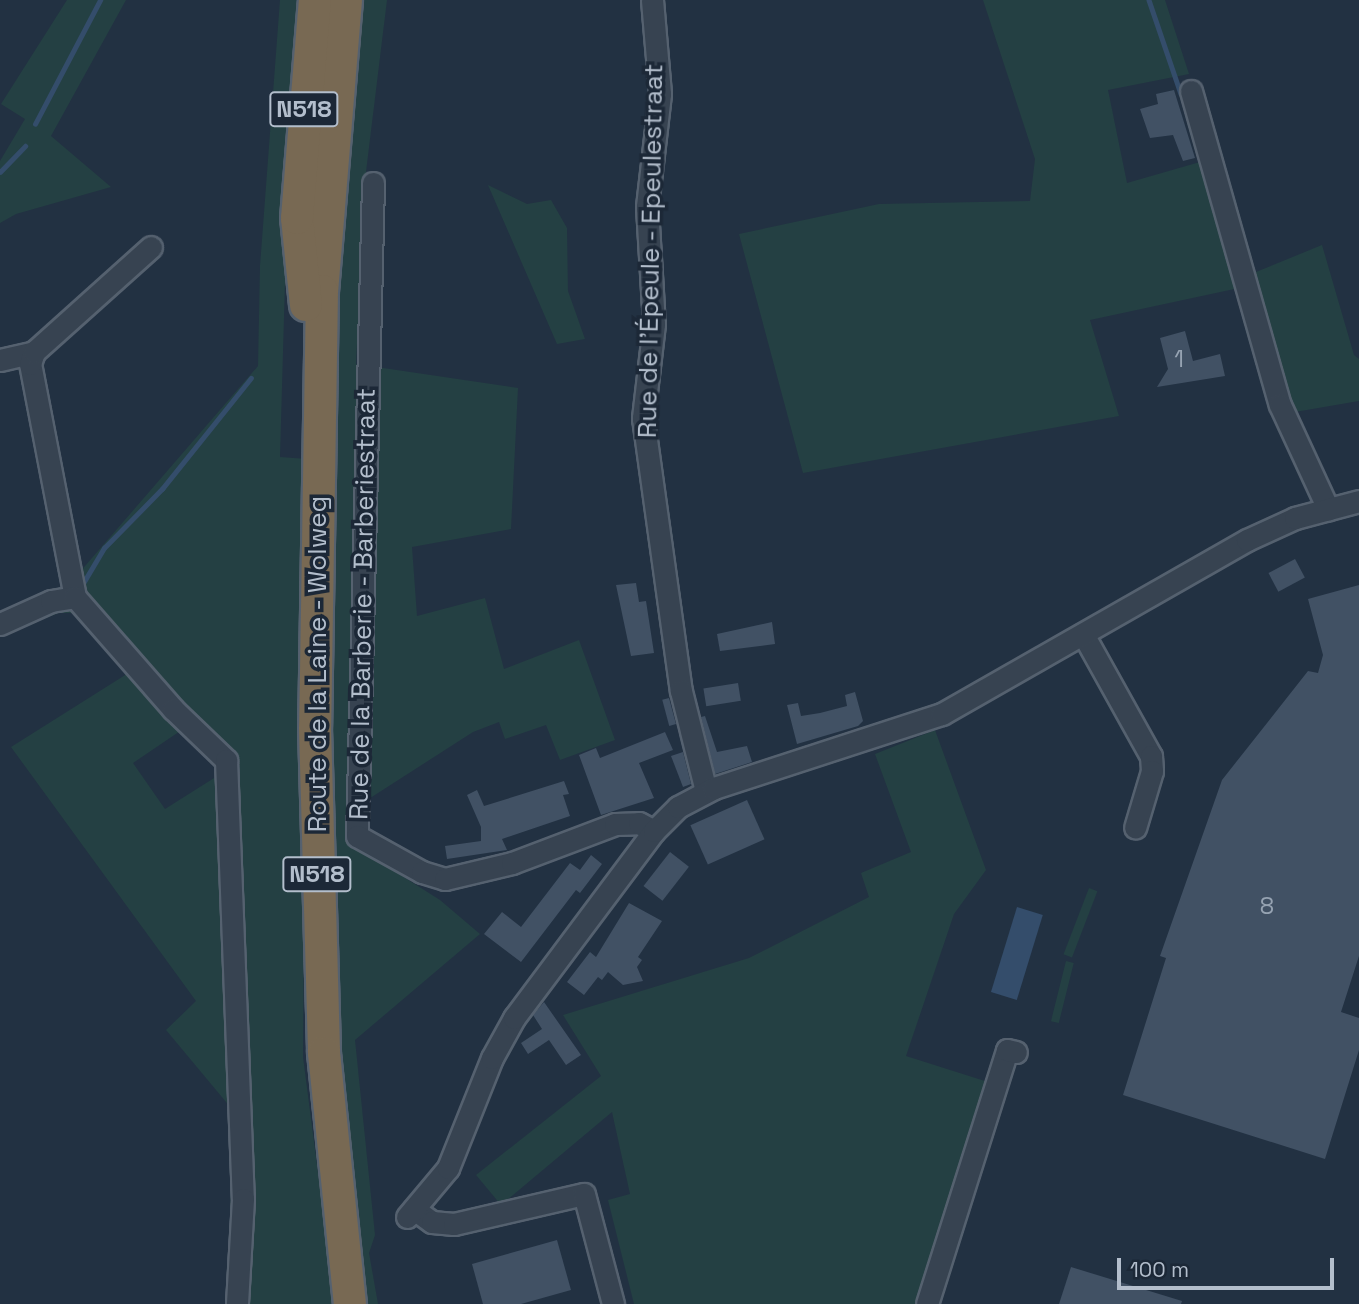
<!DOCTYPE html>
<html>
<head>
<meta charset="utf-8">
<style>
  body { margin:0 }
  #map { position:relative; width:1359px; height:1304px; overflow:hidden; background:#223142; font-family:"Space Grotesk",sans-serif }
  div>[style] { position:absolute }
  .green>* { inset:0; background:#244043; transform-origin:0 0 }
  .water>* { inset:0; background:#344d6b; transform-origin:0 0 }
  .stream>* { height:4.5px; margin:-2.25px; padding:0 2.25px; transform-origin:2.25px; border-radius:2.25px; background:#344d6b }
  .building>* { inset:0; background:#415164; transform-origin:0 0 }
  .roads { filter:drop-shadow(2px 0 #55616f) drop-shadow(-2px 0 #55616f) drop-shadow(0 2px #55616f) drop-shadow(0 -2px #55616f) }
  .minor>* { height:21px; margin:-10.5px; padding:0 10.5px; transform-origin:10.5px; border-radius:10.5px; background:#374351 }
  .highway>* { height:32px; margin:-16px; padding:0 16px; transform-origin:16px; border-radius:16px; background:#786953 }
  span { translate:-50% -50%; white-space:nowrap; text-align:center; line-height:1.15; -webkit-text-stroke:7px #1c2837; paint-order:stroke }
  .number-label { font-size:23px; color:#96a3b2 }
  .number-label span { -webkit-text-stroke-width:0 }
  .shield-label span { padding:2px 5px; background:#1c2837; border:2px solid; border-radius:5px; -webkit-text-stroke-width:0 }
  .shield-label { font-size:24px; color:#b3becc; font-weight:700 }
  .street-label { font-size:26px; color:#b3becc }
  .scale { position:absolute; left:1117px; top:1258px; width:217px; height:32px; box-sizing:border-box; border:4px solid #b3becc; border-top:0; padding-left:9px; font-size:21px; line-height:24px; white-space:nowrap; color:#b3becc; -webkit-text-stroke:5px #1c2837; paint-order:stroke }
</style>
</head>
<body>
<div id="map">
  <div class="green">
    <div style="clip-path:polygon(67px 0,126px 0,51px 136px,111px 187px,16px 214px,0 223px,0 161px,25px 119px,1px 104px)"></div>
    <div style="clip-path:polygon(evenodd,280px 0,302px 0,287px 212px,280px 457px,307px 459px,303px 1057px,335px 1304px,230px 1304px,231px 1108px,166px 1030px,196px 1001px,11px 747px,130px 672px,88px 621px,74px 613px,59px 613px,0 635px,0 614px,62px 588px,83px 590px,79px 573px,258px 366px,260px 266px,280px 0,192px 723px,222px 773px,165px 809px,133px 763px,192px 723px)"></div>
    <div style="clip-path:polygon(362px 0,387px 0,365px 180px,356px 364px,518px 388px,511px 529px,412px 547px,417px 616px,485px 598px,504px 669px,579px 640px,615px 740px,560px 760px,546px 725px,505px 739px,499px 722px,473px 732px,350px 811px,353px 845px,440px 900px,480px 934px,355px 1040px,375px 1235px,369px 1253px,378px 1304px,365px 1304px,338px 1059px,329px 725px,341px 234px)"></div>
    <div style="clip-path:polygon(983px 0,1165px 0,1189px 74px,1108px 90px,1127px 183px,1200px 162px,1239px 288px,1090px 320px,1119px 416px,803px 473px,739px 234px,879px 204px,1030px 201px,1035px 159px)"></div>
    <div style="clip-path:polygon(488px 185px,527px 204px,551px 200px,567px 228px,568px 291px,585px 339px,557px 344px)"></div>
    <div style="clip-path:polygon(1322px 245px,1354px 355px,1359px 359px,1359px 401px,1295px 412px,1251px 274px)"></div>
    <div style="clip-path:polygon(935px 730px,986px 870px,954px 914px,906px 1056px,988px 1082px,915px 1304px,634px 1304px,608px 1200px,630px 1194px,612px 1112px,501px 1205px,476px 1175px,601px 1076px,563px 1015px,749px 958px,869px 897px,861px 873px,911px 852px,875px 754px)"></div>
    <div style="left:1089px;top:888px;width:9px;height:71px;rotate:21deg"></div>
    <div style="left:1066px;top:961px;width:8px;height:62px;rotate:14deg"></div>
  </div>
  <div class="water">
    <div style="left:1017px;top:907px;width:27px;height:89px;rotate:17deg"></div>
  </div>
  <div class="stream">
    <div style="left:1149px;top:0;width:99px;rotate:71.2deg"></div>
    <div style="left:35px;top:124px;width:140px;rotate:-62.3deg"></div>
    <div style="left:0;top:172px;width:36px;rotate:-46deg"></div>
    <div style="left:82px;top:585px;width:43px;rotate:-59.3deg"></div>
    <div style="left:104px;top:548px;width:83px;rotate:-45.5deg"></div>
    <div style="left:162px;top:489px;width:142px;rotate:-51.3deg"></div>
  </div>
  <div class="building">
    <div style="clip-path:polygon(1174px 90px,1195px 158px,1183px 161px,1173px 135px,1150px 138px,1140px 109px,1158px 104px,1156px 94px)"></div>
    <div style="clip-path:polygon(1185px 331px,1193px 361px,1220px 354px,1225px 376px,1157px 387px,1168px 369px,1160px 338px)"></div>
    <div style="left:1295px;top:559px;width:21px;height:30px;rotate:62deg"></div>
    <div style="clip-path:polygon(636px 583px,639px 602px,646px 601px,654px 653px,631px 656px,616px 585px)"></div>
    <div style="clip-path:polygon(1359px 585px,1359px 956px,1341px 1012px,1359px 1018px,1359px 1050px,1325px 1159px,1123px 1095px,1166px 958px,1160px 956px,1222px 780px,1308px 671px,1318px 673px,1323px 655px,1308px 599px)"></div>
    <div style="clip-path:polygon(772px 622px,775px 644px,720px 651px,717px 634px)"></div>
    <div style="left:738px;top:683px;width:18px;height:35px;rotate:81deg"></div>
    <div style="clip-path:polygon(855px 692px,863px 721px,858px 726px,797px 744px,787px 705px,798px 703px,801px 716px,820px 713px,847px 706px,845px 695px)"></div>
    <div style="left:669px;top:698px;width:27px;height:7px;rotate:75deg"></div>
    <div style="clip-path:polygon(705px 716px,717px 752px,747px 746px,752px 762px,715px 774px,701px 717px)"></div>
    <div style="clip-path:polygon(665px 732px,673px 750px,639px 763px,654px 798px,601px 815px,579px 755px,596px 748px,600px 758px)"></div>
    <div style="clip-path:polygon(683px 752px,691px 784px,683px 787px,671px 756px)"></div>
    <div style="clip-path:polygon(564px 781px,569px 794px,563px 795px,570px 816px,502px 839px,507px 850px,447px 859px,445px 846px,481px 841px,481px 827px,467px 795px,477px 790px,484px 806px)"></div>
    <div style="left:747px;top:800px;width:43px;height:62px;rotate:66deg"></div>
    <div style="left:670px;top:852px;width:24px;height:43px;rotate:38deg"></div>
    <div style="clip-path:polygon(591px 855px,602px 864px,580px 893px,576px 890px,521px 962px,484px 934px,502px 912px,521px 927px,570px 863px,580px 870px)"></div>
    <div style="clip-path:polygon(629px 903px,662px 921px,638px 957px,642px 960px,637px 967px,643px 981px,623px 985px,608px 972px,602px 980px,598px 977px,584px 995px,567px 982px,590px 952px,596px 957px)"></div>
    <div style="clip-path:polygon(544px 1002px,581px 1055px,566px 1065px,549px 1040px,528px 1054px,521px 1043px,542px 1029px,533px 1015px)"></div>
    <div style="clip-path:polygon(557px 1240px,571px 1290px,521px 1304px,483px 1304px,472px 1264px)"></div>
    <div style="clip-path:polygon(1071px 1267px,1182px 1301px,1181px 1304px,1059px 1304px)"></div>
  </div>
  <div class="roads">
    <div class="minor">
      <div style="left:652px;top:0;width:94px;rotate:85.1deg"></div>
      <div style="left:660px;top:94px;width:114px;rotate:96.6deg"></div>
      <div style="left:647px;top:207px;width:117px;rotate:86.6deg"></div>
      <div style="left:654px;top:324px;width:95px;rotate:96.7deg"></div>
      <div style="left:643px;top:418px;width:276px;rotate:82.1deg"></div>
      <div style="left:681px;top:691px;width:103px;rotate:76deg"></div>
      <div style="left:1191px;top:91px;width:326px;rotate:74.2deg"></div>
      <div style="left:1280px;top:405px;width:115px;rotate:65.2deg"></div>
      <div style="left:373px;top:183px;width:653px;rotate:91.4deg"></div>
      <div style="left:357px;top:836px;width:74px;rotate:29deg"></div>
      <div style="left:422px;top:872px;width:24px;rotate:17deg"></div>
      <div style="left:445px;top:879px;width:69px;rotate:-13.4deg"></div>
      <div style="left:512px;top:863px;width:110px;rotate:-20.7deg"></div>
      <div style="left:615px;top:824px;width:24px;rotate:-2deg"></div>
      <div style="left:639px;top:823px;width:17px;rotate:28deg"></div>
      <div style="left:0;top:360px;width:35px;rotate:-13deg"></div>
      <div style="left:75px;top:597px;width:237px;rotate:-100.9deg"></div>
      <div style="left:30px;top:364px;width:13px;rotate:-72deg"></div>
      <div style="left:34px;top:352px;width:157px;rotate:-41.9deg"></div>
      <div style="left:0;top:624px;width:56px;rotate:-24.3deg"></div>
      <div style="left:51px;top:601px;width:24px;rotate:-9deg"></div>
      <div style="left:75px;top:597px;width:149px;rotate:48.8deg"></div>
      <div style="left:173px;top:709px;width:74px;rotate:43.9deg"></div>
      <div style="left:226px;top:760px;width:439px;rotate:87.8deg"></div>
      <div style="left:243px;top:1199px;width:105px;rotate:93.3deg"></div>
      <div style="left:1083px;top:634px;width:140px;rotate:60.9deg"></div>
      <div style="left:1151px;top:756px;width:15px;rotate:86deg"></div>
      <div style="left:1152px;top:771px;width:59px;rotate:106.6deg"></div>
      <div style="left:414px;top:1209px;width:22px;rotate:36deg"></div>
      <div style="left:432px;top:1222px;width:22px;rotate:5deg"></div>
      <div style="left:454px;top:1224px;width:133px;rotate:-13deg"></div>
      <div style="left:584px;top:1194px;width:114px;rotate:75.2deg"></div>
      <div style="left:407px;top:1217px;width:64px;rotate:-50.1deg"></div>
      <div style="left:448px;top:1168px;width:118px;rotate:-68.2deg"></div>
      <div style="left:492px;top:1058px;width:46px;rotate:-61.2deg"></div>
      <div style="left:514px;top:1018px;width:234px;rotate:-53.2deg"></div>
      <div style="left:654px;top:831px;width:34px;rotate:-45deg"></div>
      <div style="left:678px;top:807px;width:41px;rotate:-27.8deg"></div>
      <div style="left:714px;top:788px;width:240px;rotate:-18deg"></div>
      <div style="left:942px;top:714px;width:351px;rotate:-29.7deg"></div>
      <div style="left:1247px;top:540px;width:53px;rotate:-24.6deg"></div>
      <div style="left:1295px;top:518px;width:66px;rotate:-14.9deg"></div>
      <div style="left:927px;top:1304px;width:266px;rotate:-72.5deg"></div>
      <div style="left:1007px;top:1050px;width:9px;rotate:13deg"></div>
    </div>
    <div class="highway">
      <div style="left:346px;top:0;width:292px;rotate:94.7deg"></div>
      <div style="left:322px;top:291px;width:437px;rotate:90.9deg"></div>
      <div style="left:315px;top:728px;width:325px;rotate:88.4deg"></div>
      <div style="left:324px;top:1053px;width:252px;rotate:84.1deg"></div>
      <div style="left:306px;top:305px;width:87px;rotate:-95.9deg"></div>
      <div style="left:297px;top:218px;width:219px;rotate:-85.3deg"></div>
    </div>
  </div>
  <div class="number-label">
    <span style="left:1179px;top:359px">1</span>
    <span style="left:1267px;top:906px">8</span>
  </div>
  <div class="shield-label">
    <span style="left:304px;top:109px">N518</span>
    <span style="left:317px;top:874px">N518</span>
  </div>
  <div class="street-label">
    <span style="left:651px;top:251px;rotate:-89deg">Rue de l'Épeule - Epeulestraat</span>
    <span style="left:363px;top:604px;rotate:-89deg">Rue de la Barberie - Barberiestraat</span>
    <span style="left:318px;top:664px;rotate:-90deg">Route de la Laine - Wolweg</span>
  </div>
  <div class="scale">100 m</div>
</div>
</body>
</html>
